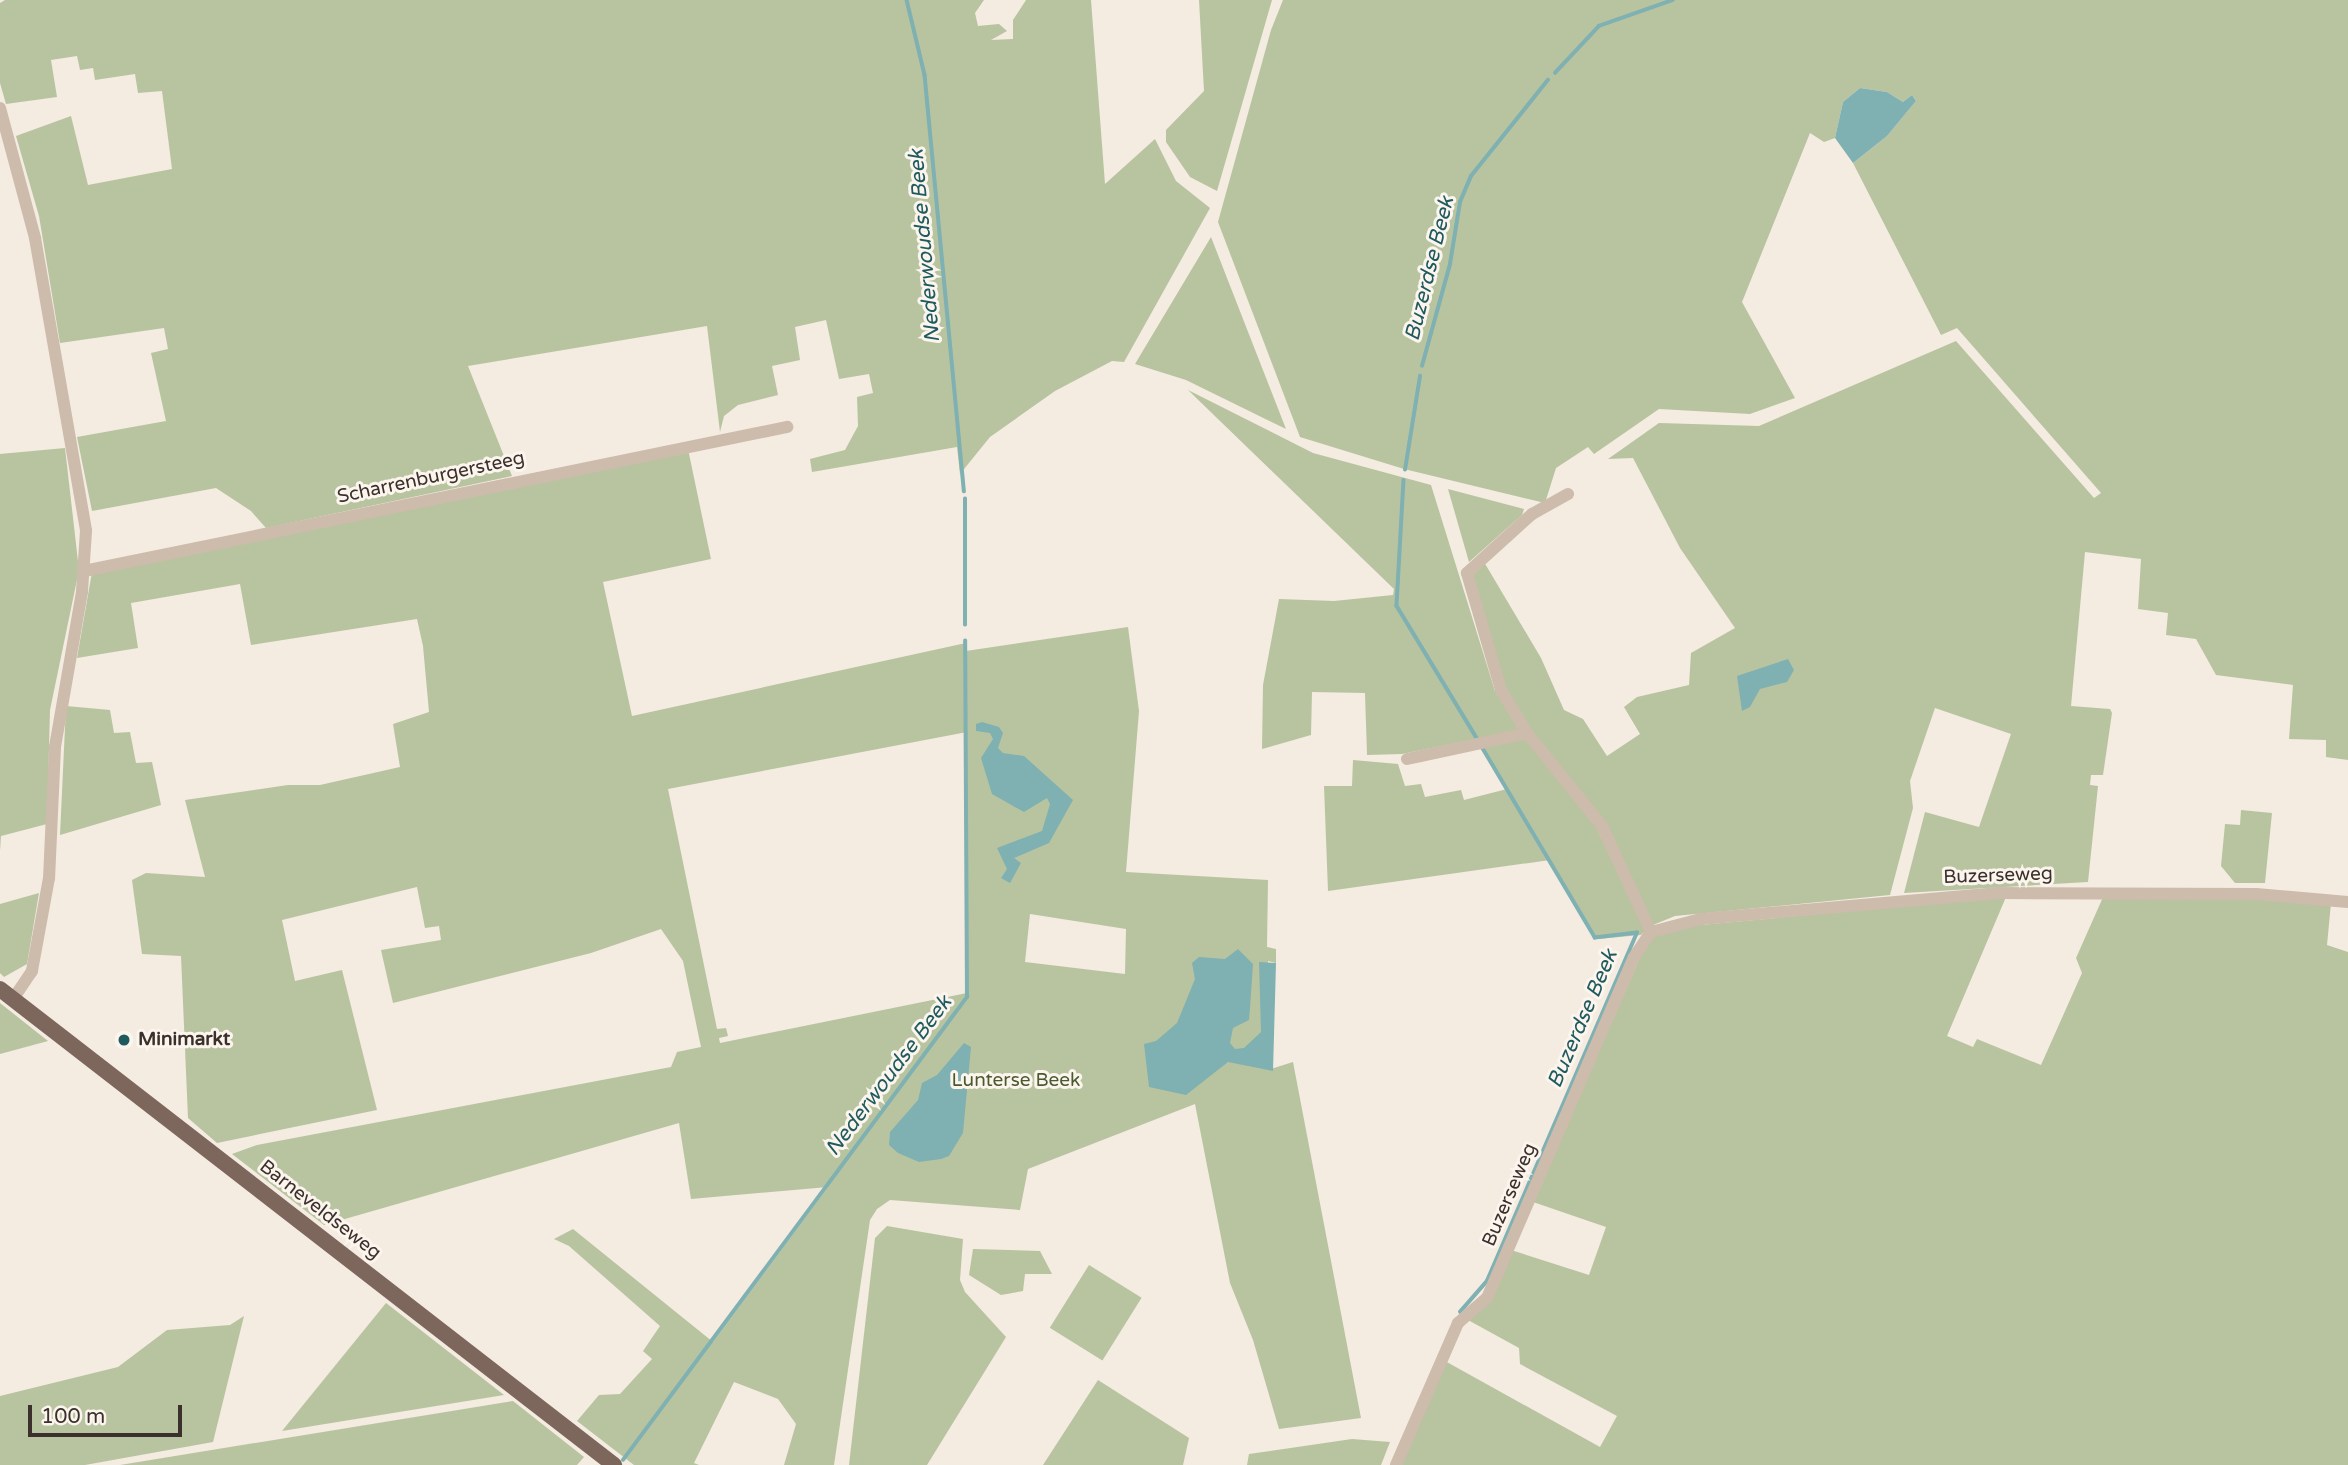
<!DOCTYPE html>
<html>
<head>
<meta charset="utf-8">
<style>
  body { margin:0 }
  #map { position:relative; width:2348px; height:1465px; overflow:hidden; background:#f4ebe1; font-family:"Varela Round",sans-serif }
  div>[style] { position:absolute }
  .green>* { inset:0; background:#b8c4a0; transform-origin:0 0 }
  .water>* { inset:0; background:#7fb0b2 }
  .stream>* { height:3.5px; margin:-1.75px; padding:0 1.75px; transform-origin:1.75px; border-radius:1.75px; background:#7fb0b2 }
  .minor>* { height:12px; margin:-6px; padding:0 6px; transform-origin:6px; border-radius:6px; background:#cdbbac }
  .major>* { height:16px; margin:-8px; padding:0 8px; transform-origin:8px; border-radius:8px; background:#7d675c }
  .dots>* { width:19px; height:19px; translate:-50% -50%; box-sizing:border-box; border:4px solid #fbf5ee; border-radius:50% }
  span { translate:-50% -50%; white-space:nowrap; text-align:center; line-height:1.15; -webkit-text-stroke:6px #fbf5ee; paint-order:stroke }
  .street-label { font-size:19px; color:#3b302b }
  .poi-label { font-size:19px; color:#3b302b; font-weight:700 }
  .left { translate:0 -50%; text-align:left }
  .park-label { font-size:19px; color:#4a5a2e }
  .water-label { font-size:21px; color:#1f5a5e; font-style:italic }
  .scale { position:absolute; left:28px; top:1405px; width:154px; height:32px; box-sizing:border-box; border:4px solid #3b302b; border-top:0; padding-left:9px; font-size:21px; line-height:24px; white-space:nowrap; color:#3b302b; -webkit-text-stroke:5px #fbf5ee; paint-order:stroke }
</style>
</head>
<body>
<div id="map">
  <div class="green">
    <div style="clip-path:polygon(5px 0,984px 0,975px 13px,978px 26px,999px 24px,1007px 31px,991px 40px,1013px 39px,1013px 20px,1026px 0,1091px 0,1105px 184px,1155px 139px,1176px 181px,1210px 208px,1124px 362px,1112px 361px,1055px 391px,990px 437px,960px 474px,957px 447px,812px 472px,810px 459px,845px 450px,858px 426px,857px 397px,873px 393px,869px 374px,839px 379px,826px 320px,795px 327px,800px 360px,772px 366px,778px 395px,738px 405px,724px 416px,720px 432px,707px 326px,468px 366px,512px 476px,266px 528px,251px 511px,216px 488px,92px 511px,77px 437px,166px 421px,151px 353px,168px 349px,164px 328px,60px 343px,39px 216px,16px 136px,71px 116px,88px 185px,172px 169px,162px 91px,138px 93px,135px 74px,95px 80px,93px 68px,80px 70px,77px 56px,51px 60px,57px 97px,6px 104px,0 83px,0 3px)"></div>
    <div style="clip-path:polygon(1199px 0,1272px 0,1217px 191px,1190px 177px,1166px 142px,1166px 130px,1204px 91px)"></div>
    <div style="clip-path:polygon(1283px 0,2348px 0,2348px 760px,2326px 757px,2326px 740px,2289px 739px,2293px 685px,2216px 675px,2196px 639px,2166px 635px,2168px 613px,2138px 609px,2141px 559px,2085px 552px,2071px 706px,2110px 709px,2112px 713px,2103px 775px,2091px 775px,2090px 785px,2098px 786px,2088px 882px,1904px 893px,1925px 812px,1979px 827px,2011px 734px,1935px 708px,1910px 781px,1913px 808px,1890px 895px,1675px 916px,1653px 925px,1605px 822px,1520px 716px,1504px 685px,1472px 572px,1484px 562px,1541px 658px,1564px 710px,1583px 719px,1607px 756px,1640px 734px,1624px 707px,1637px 697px,1689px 685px,1691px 653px,1735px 628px,1680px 548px,1633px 458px,1608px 459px,1659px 423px,1759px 426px,1956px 341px,2094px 498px,2101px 493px,1957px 328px,1941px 335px,1853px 163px,1887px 136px,1916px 101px,1912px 95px,1903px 102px,1887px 92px,1860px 88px,1843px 102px,1835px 138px,1824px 142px,1810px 133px,1742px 302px,1795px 398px,1750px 414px,1659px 409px,1594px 454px,1588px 447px,1556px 468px,1545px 503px,1404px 469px,1300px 437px,1218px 222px,1271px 30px)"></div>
    <div style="clip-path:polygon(1211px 237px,1286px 429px,1186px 380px,1135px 364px)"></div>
    <div style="clip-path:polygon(1188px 390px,1313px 453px,1431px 485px,1495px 691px,1520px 730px,1402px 754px,1367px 755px,1365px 693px,1312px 692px,1311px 735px,1262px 749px,1263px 685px,1279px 599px,1334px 601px,1393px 595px,1394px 589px)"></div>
    <div style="clip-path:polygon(65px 448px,79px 570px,50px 710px,47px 824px,1px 836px,0 851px,0 454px)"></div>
    <div style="clip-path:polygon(evenodd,688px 449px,711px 559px,603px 582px,632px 716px,966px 643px,966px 651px,1128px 627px,1139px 711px,1126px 872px,1268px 880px,1267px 947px,1276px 949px,1276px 963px,1268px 961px,1268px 1070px,1293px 1062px,1361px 1418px,1279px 1429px,1253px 1340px,1230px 1283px,1195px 1104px,1028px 1169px,1020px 1210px,890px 1200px,877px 1209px,870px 1220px,834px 1465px,784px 1465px,796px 1424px,778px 1399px,734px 1382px,694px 1463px,699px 1465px,634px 1465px,577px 1421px,599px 1395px,620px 1394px,652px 1359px,643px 1351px,660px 1326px,569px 1246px,554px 1239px,573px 1229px,713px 1342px,828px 1187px,691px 1199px,679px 1123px,324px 1225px,232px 1154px,257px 1145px,671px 1067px,677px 1052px,701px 1047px,683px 961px,661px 929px,591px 953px,393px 1003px,381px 950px,441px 940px,439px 926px,425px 928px,417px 887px,282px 920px,295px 981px,342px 970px,377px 1110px,217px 1143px,188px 1118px,181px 956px,142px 954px,132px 880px,146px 873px,205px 877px,185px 800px,288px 785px,320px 785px,400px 767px,393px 724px,429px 712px,423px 646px,417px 619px,251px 645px,240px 584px,131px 603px,138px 648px,77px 658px,92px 572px,688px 449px,967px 732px,967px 993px,720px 1043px,719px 1038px,728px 1036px,726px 1028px,717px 1029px,668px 789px,967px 732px,688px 449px,1030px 914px,1126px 929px,1125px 974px,1025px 962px,1030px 914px)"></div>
    <div style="clip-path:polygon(1448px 489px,1524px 509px,1522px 515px,1469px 562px)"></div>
    <div style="clip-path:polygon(66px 706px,110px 710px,114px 733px,130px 732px,136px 763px,152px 762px,161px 805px,60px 835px)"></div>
    <div style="clip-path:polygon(1525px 737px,1592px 818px,1645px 931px,1641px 935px,1598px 939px,1550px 860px,1328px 891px,1324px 786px,1352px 786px,1353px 760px,1398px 764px,1405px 786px,1421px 784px,1425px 797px,1461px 790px,1464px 800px,1507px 789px,1480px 747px)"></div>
    <div style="clip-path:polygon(2241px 810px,2272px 813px,2265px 883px,2235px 883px,2221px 866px,2225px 824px,2240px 825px)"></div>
    <div style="clip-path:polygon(2181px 892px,2331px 903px,2327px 945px,2348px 952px,2348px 1465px,1401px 1465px,1445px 1361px,1600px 1447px,1617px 1416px,1520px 1364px,1519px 1348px,1468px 1320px,1511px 1250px,1589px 1275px,1606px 1227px,1533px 1202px,1645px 946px,1654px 937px,1667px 928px,2006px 897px,1947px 1036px,1973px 1047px,1977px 1039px,2041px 1065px,2082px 973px,2076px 958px,2104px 895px)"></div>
    <div style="clip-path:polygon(39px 893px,27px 964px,4px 977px,0 973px,0 904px)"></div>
    <div style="clip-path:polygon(0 1003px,48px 1041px,0 1054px)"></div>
    <div style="clip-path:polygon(887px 1226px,963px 1239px,960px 1280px,965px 1292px,1006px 1337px,927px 1465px,849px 1465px,875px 1238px)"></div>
    <div style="clip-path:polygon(973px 1249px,1040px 1251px,1052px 1274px,1025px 1274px,1023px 1291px,1001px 1295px,969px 1275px)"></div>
    <div style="left:1089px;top:1265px;width:62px;height:74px;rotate:32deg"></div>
    <div style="clip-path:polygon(386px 1303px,504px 1395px,282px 1431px)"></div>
    <div style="clip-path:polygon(244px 1316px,213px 1442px,85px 1465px,0 1465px,0 1396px,118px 1367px,167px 1330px,230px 1325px)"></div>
    <div style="clip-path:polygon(1098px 1380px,1189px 1438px,1183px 1465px,1043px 1465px)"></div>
    <div style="clip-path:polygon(513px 1401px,584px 1457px,577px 1465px,120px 1465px)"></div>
    <div style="clip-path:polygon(1352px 1439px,1390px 1442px,1381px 1465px,1247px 1465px,1249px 1454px)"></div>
  </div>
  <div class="water">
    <div style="clip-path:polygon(1860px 88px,1887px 92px,1903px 102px,1912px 95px,1916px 101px,1887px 136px,1853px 163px,1835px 138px,1843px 102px)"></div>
    <div style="clip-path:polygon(1788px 659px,1794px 670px,1787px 682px,1760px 689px,1750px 707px,1742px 711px,1737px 676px)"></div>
    <div style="clip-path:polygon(982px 722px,999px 727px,1003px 733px,998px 748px,1003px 753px,1024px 756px,1073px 800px,1049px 843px,1014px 858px,1021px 863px,1010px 883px,1001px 878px,1007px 869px,997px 848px,1042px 831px,1050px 804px,1047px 798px,1024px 812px,992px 794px,981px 758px,993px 739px,990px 733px,976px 731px,976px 724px)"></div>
    <div style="clip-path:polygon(1238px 949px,1253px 964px,1250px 1008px,1249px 1020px,1233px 1028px,1230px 1043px,1235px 1049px,1244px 1048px,1261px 1032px,1259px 962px,1276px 963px,1273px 1071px,1228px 1062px,1186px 1095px,1149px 1087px,1144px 1044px,1156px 1041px,1177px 1023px,1195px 979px,1192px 963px,1199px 957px,1225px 959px)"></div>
    <div style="clip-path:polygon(964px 1043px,971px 1047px,963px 1133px,949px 1156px,941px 1159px,919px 1162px,898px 1153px,889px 1145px,890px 1132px,918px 1100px,922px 1083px,937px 1075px)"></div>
  </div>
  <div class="stream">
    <div style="left:907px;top:0;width:77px;rotate:76.5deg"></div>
    <div style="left:925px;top:75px;width:418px;rotate:84.6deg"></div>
    <div style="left:1555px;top:73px;width:64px;rotate:-46.9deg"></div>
    <div style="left:1599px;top:26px;width:78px;rotate:-19.4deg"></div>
    <div style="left:1422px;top:366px;width:106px;rotate:-74.6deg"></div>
    <div style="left:1450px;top:264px;width:63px;rotate:-80.8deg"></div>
    <div style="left:1460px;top:202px;width:28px;rotate:-67deg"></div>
    <div style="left:1471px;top:176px;width:123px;rotate:-51.3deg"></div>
    <div style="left:1405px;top:470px;width:95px;rotate:-80.9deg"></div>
    <div style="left:1404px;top:480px;width:126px;rotate:93.2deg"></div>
    <div style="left:1397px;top:606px;width:157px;rotate:58.8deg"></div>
    <div style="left:965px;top:625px;width:126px;rotate:-90deg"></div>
    <div style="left:1460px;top:1312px;width:41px;rotate:-48.9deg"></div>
    <div style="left:1487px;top:1281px;width:379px;rotate:-66.7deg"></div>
    <div style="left:1637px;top:933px;width:42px;rotate:173.2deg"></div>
    <div style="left:1595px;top:938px;width:221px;rotate:-120.7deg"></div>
    <div style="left:623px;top:1460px;width:577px;rotate:-53.39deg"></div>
    <div style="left:967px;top:997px;width:356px;rotate:-90.3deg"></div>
  </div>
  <div class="minor">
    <div style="left:0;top:108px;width:135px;rotate:74.9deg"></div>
    <div style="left:35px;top:238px;width:297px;rotate:80.1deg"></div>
    <div style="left:86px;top:531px;width:61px;rotate:93.8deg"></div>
    <div style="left:82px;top:592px;width:157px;rotate:99.9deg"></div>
    <div style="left:55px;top:747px;width:131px;rotate:92.6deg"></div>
    <div style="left:49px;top:878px;width:95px;rotate:100.4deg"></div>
    <div style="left:32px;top:971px;width:34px;rotate:124deg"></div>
    <div style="left:1568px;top:494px;width:41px;rotate:150.9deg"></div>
    <div style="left:1532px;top:514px;width:88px;rotate:137.8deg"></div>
    <div style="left:1467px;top:573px;width:122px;rotate:73.8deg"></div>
    <div style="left:1501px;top:690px;width:50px;rotate:58.8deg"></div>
    <div style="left:1527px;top:733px;width:119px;rotate:51.1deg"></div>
    <div style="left:1602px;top:826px;width:117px;rotate:65.2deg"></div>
    <div style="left:84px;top:571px;width:718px;rotate:-11.58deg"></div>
    <div style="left:1407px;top:759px;width:123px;rotate:-12.2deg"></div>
    <div style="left:1396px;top:1465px;width:155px;rotate:-66.4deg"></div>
    <div style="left:1458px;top:1323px;width:38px;rotate:-41deg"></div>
    <div style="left:1487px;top:1298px;width:371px;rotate:-66.7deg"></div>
    <div style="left:1634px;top:957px;width:30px;rotate:-56deg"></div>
    <div style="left:1651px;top:932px;width:52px;rotate:-14.6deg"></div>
    <div style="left:1701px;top:919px;width:296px;rotate:-5deg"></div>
    <div style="left:1996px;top:893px;width:260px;rotate:0.2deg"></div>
    <div style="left:2256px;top:894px;width:92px;rotate:5deg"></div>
  </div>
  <div class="major">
    <div style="left:0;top:989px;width:777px;rotate:37.78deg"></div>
  </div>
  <div class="dots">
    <div style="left:124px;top:1040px;background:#1f5a5e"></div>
  </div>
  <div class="street-label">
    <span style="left:431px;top:478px;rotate:-12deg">Scharrenburgersteeg</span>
    <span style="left:1998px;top:876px;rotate:-2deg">Buzerseweg</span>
    <span style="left:1510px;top:1195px;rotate:-67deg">Buzerseweg</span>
    <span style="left:320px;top:1210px;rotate:38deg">Barneveldseweg</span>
  </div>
  <div class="poi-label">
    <span class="left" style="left:138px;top:1040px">Minimarkt</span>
  </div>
  <div class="park-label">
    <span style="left:1016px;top:1081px">Lunterse Beek</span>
  </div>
  <div class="water-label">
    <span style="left:925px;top:246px;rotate:-95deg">Nederwoudse Beek</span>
    <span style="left:1430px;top:269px;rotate:-76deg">Buzerdse Beek</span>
    <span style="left:1583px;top:1019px;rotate:-67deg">Buzerdse Beek</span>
    <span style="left:889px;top:1076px;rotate:-53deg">Nederwoudse Beek</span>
  </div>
  <div class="scale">100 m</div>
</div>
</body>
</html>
